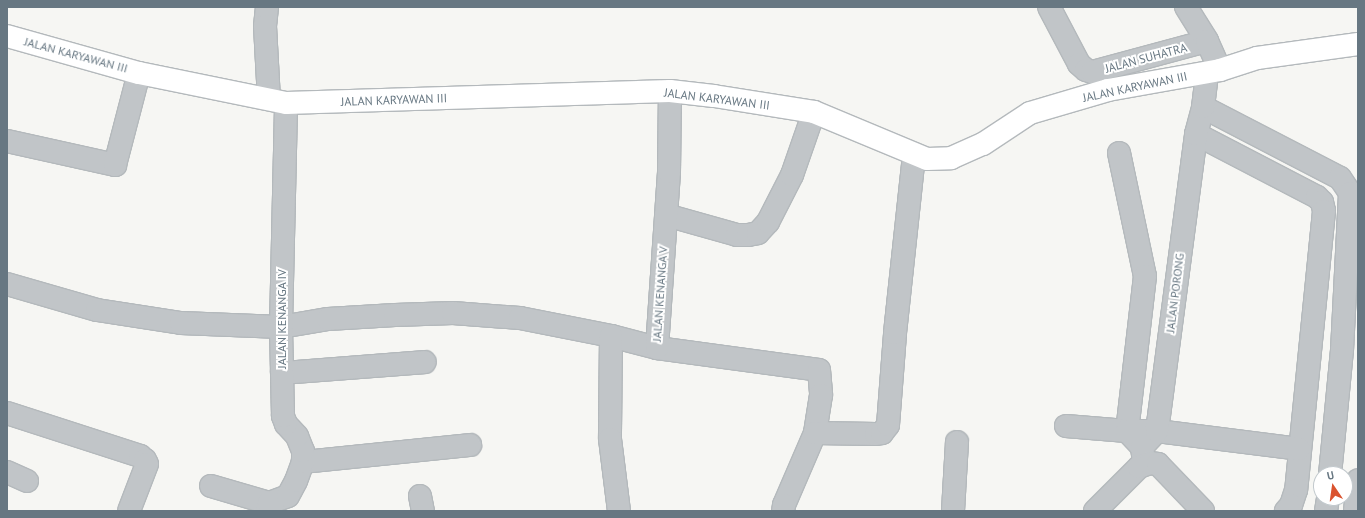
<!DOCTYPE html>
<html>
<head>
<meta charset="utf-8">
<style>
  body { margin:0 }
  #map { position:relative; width:1365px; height:518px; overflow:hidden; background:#f6f6f3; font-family:"PT Sans",sans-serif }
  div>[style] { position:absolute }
  .roads { filter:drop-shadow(1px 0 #b4b9bc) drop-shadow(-1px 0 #b4b9bc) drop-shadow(0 1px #b4b9bc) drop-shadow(0 -1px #b4b9bc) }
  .street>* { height:22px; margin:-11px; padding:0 11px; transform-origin:11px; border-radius:11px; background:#c1c5c8 }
  .secondary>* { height:22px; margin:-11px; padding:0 11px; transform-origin:11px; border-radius:11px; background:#fff }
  span { translate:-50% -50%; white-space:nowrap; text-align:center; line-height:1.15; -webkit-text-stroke:4px #fff; paint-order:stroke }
  .street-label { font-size:12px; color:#677782 }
  .frame { position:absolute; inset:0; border:8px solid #677782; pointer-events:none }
  .north { position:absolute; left:1313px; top:466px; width:40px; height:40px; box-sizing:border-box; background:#fff; border:1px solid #c2c9cd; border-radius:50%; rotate:347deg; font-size:11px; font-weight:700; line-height:16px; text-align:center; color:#677782 }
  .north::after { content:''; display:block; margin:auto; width:14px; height:18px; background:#da532f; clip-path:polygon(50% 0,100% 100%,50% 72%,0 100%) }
</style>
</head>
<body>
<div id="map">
  <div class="roads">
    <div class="street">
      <div style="left:267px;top:7px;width:19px;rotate:96deg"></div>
      <div style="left:265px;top:26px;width:73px;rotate:86.9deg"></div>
      <div style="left:1049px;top:7px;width:64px;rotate:62.2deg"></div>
      <div style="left:1079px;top:64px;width:9px;rotate:41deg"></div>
      <div style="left:1086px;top:70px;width:6px;rotate:18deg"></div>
      <div style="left:1092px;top:72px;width:119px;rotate:-15.1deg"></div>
      <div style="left:1186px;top:7px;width:40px;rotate:58deg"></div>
      <div style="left:1207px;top:41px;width:32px;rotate:66deg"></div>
      <div style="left:1203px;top:107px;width:154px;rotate:27.4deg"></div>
      <div style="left:1340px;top:178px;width:18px;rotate:56deg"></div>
      <div style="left:1350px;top:193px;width:157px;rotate:92.9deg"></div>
      <div style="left:1342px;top:350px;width:125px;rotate:95.5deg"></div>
      <div style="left:1196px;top:134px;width:136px;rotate:27.5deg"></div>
      <div style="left:1317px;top:197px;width:7px;rotate:45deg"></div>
      <div style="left:1322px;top:202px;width:9px;rotate:77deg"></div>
      <div style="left:1324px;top:211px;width:280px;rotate:95.7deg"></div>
      <div style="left:1296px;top:490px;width:16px;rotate:108deg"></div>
      <div style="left:1291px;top:505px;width:8px;rotate:130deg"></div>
      <div style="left:7px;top:141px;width:111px;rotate:12.5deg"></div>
      <div style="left:115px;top:165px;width:95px;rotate:-75.4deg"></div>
      <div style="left:1119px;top:153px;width:126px;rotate:78.1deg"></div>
      <div style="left:1145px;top:276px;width:156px;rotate:96.6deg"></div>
      <div style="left:1127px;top:431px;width:22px;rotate:47deg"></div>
      <div style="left:1142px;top:447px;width:17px;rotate:83deg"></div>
      <div style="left:666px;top:215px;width:74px;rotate:15.7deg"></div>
      <div style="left:737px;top:235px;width:11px"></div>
      <div style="left:748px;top:235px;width:10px;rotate:-11deg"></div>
      <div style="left:758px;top:233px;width:15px;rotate:-48deg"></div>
      <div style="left:768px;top:222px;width:53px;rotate:-62.9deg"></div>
      <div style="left:792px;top:175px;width:67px;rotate:-70.8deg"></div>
      <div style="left:7px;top:284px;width:94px;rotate:16.1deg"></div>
      <div style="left:97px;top:310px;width:85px;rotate:8.8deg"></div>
      <div style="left:181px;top:323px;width:100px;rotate:2.3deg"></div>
      <div style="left:281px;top:327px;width:48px;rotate:-9.7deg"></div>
      <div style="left:328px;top:319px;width:67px;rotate:-3.4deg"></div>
      <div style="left:395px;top:315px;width:58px;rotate:-2deg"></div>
      <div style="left:453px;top:313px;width:67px;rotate:4.3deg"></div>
      <div style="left:520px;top:318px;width:93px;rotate:11.2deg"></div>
      <div style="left:611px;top:336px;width:48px;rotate:14.6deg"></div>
      <div style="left:657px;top:348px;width:163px;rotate:7.7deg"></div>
      <div style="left:819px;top:370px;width:25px;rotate:85deg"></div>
      <div style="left:821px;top:395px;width:38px;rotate:99deg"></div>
      <div style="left:815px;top:433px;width:78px;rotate:113.3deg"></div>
      <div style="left:784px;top:505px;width:6px;rotate:99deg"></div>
      <div style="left:611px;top:336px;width:103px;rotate:90.6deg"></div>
      <div style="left:610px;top:439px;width:73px;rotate:82.9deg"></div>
      <div style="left:657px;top:348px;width:176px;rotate:-86.1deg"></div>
      <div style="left:669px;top:172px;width:81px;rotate:-89.3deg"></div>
      <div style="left:282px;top:373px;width:143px;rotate:-4.4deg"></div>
      <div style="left:7px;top:413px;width:140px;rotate:17.9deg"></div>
      <div style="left:140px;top:456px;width:6px;rotate:39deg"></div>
      <div style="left:145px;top:460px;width:4px;rotate:63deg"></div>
      <div style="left:147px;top:464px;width:50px;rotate:111deg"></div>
      <div style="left:1066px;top:426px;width:61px;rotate:4.7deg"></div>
      <div style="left:1127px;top:431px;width:30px"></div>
      <div style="left:1157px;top:431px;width:143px;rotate:7.2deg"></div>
      <div style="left:815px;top:433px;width:61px;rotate:0.9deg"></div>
      <div style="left:876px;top:434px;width:6px;rotate:-9deg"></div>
      <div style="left:882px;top:433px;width:10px;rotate:-53deg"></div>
      <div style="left:888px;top:425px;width:92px;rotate:-85.6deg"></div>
      <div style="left:895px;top:333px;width:180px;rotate:-83.9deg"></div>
      <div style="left:1142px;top:447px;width:22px;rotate:-47deg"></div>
      <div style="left:1157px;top:431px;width:300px;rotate:-82.5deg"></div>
      <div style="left:1196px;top:134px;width:28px;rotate:-75deg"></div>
      <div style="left:1203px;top:107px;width:35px;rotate:-83deg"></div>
      <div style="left:303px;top:462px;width:168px;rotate:-5.8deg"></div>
      <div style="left:7px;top:472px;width:22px;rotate:24deg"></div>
      <div style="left:211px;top:486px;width:60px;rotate:16.3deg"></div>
      <div style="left:420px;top:496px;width:15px;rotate:79deg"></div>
      <div style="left:267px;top:511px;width:8px;rotate:-76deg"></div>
      <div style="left:269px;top:503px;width:20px;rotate:-20deg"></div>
      <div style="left:288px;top:496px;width:17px;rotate:-62deg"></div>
      <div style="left:296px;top:481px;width:20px;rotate:-70deg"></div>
      <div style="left:303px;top:462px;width:11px;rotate:-90deg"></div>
      <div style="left:303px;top:451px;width:16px;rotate:-112deg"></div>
      <div style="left:297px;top:436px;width:16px;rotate:-133deg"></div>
      <div style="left:286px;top:424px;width:9px;rotate:-111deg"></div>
      <div style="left:283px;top:416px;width:89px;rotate:-91.3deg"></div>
      <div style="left:281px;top:327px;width:224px;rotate:-88.7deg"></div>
      <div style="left:953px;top:511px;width:69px;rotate:-86.7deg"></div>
      <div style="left:1095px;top:511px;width:62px;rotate:-45deg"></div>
      <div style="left:1139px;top:467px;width:12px;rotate:-20deg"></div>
      <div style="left:1150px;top:463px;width:8px;rotate:7deg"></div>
      <div style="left:1158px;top:464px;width:65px;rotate:46.2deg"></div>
      <div style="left:1326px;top:511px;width:13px;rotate:-81deg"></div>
      <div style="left:1355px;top:511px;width:31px;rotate:-84deg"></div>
    </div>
    <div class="secondary">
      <div style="left:7px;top:36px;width:137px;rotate:15.7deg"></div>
      <div style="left:139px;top:73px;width:150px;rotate:11.5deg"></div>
      <div style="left:286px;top:103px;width:384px;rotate:-1.8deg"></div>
      <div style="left:670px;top:91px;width:44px;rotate:6.5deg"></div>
      <div style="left:714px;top:96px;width:101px;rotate:9.1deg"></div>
      <div style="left:814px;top:112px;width:122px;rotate:22.6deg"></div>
      <div style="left:927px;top:159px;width:24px;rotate:-2deg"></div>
      <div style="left:951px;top:158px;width:35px;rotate:-24deg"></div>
      <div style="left:983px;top:144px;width:56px;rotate:-33.4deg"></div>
      <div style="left:1030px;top:113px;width:81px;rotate:-16.4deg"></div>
      <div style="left:1108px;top:90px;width:114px;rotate:-10.1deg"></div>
      <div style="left:1220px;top:70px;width:39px;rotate:-18deg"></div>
      <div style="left:1257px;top:58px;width:102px;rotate:-7.9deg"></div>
    </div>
  </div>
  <div class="street-label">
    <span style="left:76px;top:55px;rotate:15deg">JALAN KARYAWAN III</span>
    <span style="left:1146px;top:58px;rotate:-15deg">JALAN SUHATRA</span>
    <span style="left:1135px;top:87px;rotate:-12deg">JALAN KARYAWAN III</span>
    <span style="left:717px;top:99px;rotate:7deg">JALAN KARYAWAN III</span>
    <span style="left:394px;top:100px;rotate:-2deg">JALAN KARYAWAN III</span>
    <span style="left:1175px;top:293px;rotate:-83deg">JALAN PORONG</span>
    <span style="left:660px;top:294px;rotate:-86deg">JALAN KENANGA V</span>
    <span style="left:282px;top:319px;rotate:-90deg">JALAN KENANGA IV</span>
  </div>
  <div class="frame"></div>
  <div class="north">U</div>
</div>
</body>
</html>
